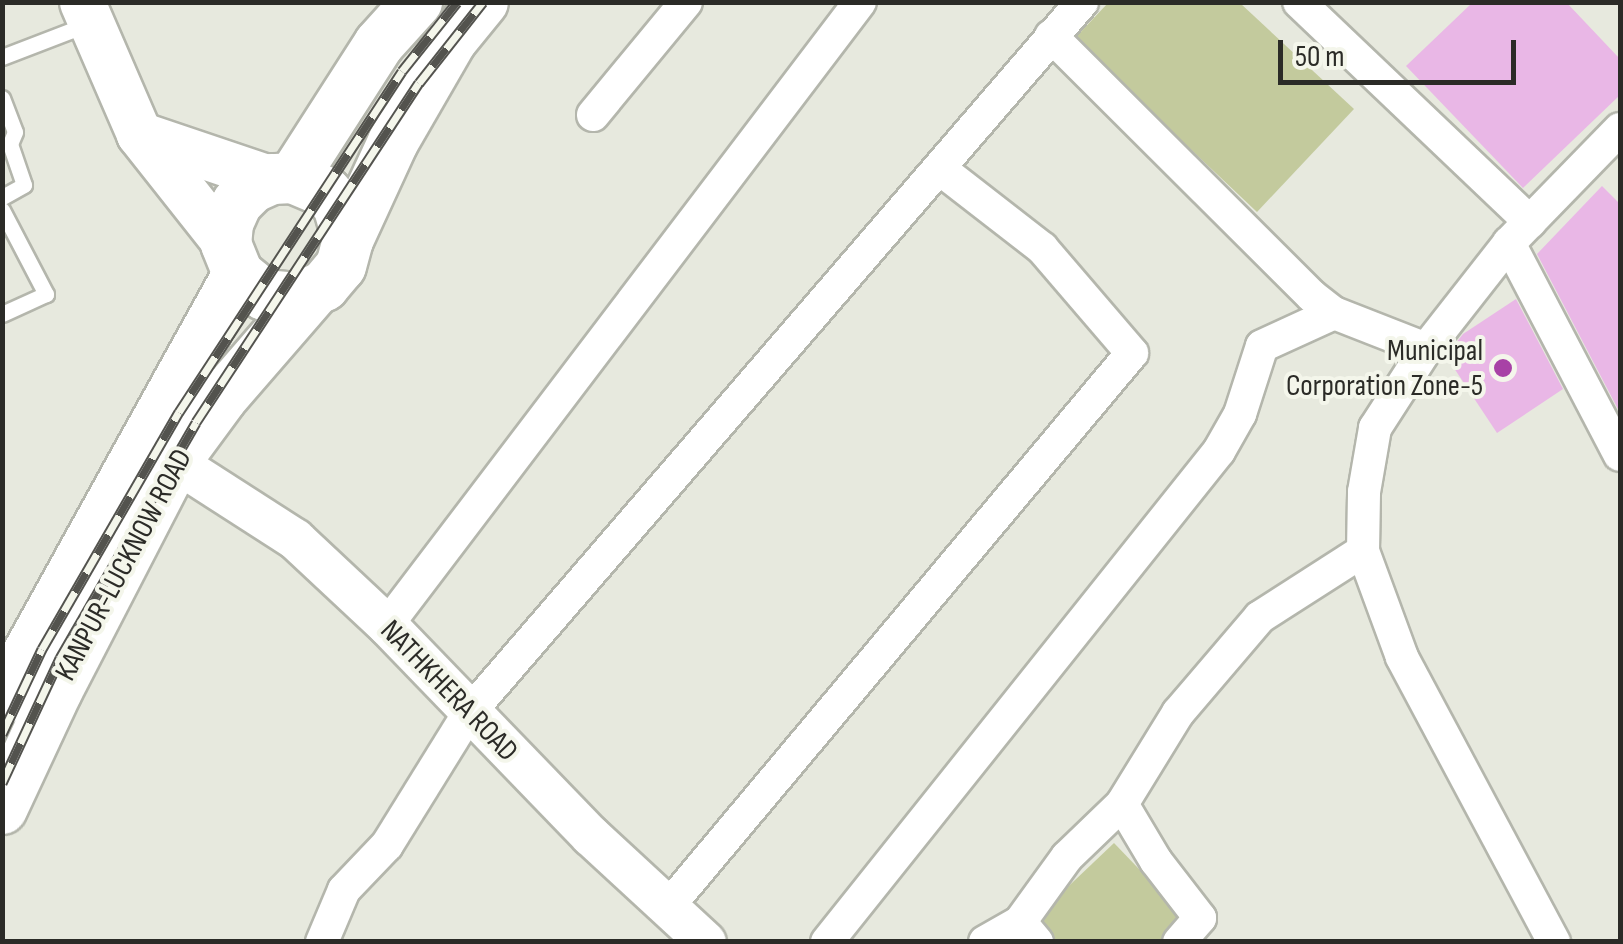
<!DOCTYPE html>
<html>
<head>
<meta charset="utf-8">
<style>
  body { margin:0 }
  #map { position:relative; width:1623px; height:944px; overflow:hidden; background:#e7e9de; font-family:"Sofia Sans Condensed",sans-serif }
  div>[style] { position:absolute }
  .green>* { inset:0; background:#c3ca9d }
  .building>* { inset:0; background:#e9b7e6 }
  .roads { filter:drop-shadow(2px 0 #b4b6ac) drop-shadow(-2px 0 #b4b6ac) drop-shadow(0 2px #b4b6ac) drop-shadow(0 -2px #b4b6ac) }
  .service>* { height:15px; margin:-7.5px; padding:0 7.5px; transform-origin:7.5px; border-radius:7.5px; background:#fff }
  .minor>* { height:32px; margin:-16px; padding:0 16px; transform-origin:16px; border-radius:16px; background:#fff }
  .tertiary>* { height:40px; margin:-20px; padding:0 20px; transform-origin:20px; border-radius:20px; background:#fff }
  .secondary>* { height:45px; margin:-22.5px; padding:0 22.5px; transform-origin:22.5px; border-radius:22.5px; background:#fff }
  .primary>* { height:50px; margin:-25px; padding:0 25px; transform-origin:25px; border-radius:25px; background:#fff }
  .rail>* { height:11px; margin-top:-5.5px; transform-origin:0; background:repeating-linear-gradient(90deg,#f4f6eb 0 22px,#53534e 0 44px); box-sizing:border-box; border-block:2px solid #53534e }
  .dots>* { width:28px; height:28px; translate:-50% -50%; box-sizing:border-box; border:5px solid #f4f6eb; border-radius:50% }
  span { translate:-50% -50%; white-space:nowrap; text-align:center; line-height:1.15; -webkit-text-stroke:8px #f4f6eb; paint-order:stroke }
  .poi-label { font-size:30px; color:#2b2b27 }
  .right { translate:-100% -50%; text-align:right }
  .street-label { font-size:30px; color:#2b2b27 }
  .frame { position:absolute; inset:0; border:5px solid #2b2b27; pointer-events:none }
  .scale { position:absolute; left:1278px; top:40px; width:238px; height:45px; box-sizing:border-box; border:5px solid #2b2b27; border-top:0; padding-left:12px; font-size:30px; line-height:35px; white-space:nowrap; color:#2b2b27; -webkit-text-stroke:8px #f4f6eb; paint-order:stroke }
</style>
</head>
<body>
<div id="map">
  <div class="green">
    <div style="clip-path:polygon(1108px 3px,1240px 3px,1354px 109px,1257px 212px,1074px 39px)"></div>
    <div style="clip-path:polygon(1114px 843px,1188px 920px,1166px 941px,1054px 942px,1033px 920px)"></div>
  </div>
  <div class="building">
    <div style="clip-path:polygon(1473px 2px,1566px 2px,1620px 59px,1620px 95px,1523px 188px,1406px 66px)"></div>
    <div style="clip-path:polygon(1602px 186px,1620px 204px,1620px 413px,1537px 254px)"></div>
    <div style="clip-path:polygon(1516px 299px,1563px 389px,1497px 433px,1446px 356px,1463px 334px)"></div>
  </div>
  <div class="roads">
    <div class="service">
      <div style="left:2px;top:57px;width:92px;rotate:-21deg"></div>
      <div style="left:2px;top:98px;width:36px;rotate:69deg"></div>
      <div style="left:15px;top:132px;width:13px;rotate:113deg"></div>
      <div style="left:10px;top:144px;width:43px;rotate:71.1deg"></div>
      <div style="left:24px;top:185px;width:25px;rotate:151deg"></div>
      <div style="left:2px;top:210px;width:95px;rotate:62.4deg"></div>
      <div style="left:46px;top:294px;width:48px;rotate:155.6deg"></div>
    </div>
    <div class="minor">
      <div style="left:1299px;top:2px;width:319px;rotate:43.6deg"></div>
      <div style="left:1051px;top:36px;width:368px;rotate:44.9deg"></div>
      <div style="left:1312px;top:296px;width:28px;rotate:38deg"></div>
      <div style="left:1334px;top:313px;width:99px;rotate:21.4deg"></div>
      <div style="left:593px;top:115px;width:146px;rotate:-50.5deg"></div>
      <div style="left:1509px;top:243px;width:239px;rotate:62.4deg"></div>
      <div style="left:387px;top:625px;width:782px;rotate:-52.79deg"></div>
      <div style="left:1122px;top:804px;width:66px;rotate:59.2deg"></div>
      <div style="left:1156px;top:861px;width:72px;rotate:52.3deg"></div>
      <div style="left:1200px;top:918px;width:32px;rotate:131deg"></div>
      <div style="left:667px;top:908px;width:724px;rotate:-50.04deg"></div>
      <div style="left:1132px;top:353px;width:138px;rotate:-130.6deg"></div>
      <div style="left:1042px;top:248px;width:130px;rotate:-142.2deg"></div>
      <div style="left:322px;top:942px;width:56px;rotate:-67.1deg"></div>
      <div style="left:344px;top:890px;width:62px;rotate:-46.3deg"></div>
      <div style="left:387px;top:845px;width:155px;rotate:-58.2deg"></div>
      <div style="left:469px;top:713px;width:939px;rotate:-49.23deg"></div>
      <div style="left:827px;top:942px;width:628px;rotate:-51.4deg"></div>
      <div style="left:1219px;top:451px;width:43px;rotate:-60.4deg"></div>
      <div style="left:1240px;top:414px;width:71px;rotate:-72.1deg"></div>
      <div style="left:1262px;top:346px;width:79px;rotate:-24.6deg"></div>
      <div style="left:985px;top:942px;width:40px;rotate:-29.7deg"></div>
      <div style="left:1037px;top:942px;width:26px;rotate:-130deg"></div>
      <div style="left:1020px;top:922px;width:80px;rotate:-54.1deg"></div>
      <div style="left:1067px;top:857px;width:76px;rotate:-43.9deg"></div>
      <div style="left:1122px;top:804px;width:107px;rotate:-58.4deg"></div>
      <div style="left:1178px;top:713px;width:126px;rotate:-49.5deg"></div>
      <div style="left:1260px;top:617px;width:122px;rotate:-32.7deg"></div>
      <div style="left:1554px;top:942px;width:323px;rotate:-118.1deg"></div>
      <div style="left:1402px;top:657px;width:113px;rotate:-110.2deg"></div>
      <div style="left:1363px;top:551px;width:59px;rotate:-89deg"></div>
      <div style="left:1364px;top:492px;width:65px;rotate:-80.2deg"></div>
      <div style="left:1375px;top:428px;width:94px;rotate:-57.2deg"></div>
      <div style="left:1426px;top:349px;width:135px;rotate:-51.9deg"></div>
      <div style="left:1509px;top:243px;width:159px;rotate:-45.8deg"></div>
    </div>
    <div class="tertiary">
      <div style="left:175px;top:462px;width:143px;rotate:32.7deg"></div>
      <div style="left:295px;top:539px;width:126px;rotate:43.1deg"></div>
      <div style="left:387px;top:625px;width:293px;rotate:46deg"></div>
      <div style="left:591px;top:836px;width:156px;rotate:42.7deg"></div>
    </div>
    <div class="secondary">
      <div style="left:82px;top:2px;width:144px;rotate:66.6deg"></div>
      <div style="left:139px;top:134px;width:140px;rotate:51.7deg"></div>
      <div style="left:139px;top:134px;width:140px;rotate:18.7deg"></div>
    </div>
    <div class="primary">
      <div style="left:293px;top:178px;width:159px;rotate:-57.3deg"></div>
      <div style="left:379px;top:44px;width:57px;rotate:-47.9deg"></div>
      <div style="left:348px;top:240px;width:36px;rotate:-106deg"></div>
      <div style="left:338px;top:205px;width:18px;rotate:-133deg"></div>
      <div style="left:326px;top:192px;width:36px;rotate:-157deg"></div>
      <div style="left:293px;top:178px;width:21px;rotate:177deg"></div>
      <div style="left:272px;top:179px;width:22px;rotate:156deg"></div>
      <div style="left:252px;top:188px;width:21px;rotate:135deg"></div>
      <div style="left:237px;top:203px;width:22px;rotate:114deg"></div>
      <div style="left:228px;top:223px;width:21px;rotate:95deg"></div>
      <div style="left:226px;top:244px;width:32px;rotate:68deg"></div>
      <div style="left:238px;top:274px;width:33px;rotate:39deg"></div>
      <div style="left:264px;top:295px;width:33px;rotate:5deg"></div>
      <div style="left:297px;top:298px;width:30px;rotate:-24deg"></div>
      <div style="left:324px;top:286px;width:26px;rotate:-50deg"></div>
      <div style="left:341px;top:266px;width:27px;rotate:-75deg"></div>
      <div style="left:348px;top:240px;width:108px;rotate:-65.3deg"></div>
      <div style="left:393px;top:142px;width:118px;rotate:-60deg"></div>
      <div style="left:452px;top:40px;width:49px;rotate:-50.8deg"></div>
      <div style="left:2px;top:700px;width:487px;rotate:-61deg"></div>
      <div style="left:2px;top:809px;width:130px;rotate:-65deg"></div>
      <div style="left:57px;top:691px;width:258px;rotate:-62.7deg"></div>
      <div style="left:175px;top:462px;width:79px;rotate:-53.7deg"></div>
      <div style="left:222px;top:398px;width:139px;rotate:-49.1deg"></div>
    </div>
  </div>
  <div class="rail">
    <div style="left:2px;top:734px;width:94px;rotate:-64.8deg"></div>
    <div style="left:42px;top:649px;width:274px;rotate:-60deg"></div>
    <div style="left:179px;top:412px;width:407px;rotate:-56.8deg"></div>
    <div style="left:402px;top:71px;width:88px;rotate:-51.4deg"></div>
    <div style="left:2px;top:783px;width:138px;rotate:-65.1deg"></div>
    <div style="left:60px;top:658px;width:272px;rotate:-60deg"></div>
    <div style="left:196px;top:422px;width:406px;rotate:-56.7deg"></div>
    <div style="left:419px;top:83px;width:103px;rotate:-51.7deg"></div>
  </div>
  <div class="dots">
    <div style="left:1503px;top:368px;background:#a842a6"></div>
  </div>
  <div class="poi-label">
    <span class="right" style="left:1483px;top:368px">Municipal<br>Corporation Zone-5</span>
  </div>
  <div class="street-label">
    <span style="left:124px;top:565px;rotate:-62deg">KANPUR-LUCKNOW ROAD</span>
    <span style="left:449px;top:691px;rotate:46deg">NATHKHERA ROAD</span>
  </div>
  <div class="frame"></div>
  <div class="scale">50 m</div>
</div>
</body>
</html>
